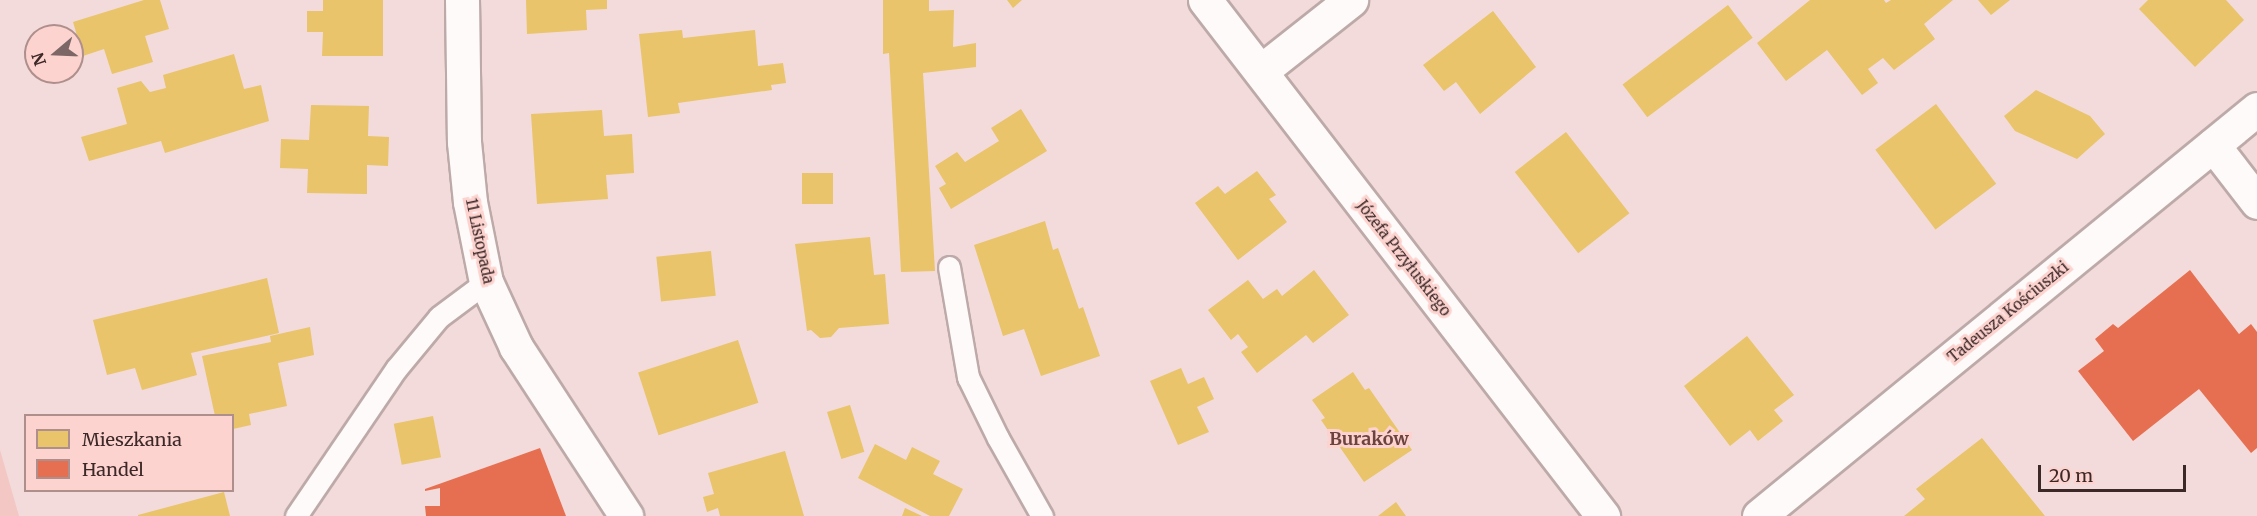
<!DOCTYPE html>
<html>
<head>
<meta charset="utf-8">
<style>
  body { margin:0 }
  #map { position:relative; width:2257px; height:516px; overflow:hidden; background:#f2dbda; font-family:Merriweather,serif }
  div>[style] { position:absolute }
  .green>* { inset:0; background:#f3c7c3 }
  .homes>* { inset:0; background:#e9c46a; transform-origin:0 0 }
  .shops>* { inset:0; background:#e76f51 }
  .roads { filter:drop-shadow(2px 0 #bdaaa8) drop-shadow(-2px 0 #bdaaa8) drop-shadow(0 2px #bdaaa8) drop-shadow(0 -2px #bdaaa8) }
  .service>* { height:21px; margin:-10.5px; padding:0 10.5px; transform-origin:10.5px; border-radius:10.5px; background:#fdfaf9 }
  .minor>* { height:33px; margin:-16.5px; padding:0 16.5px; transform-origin:16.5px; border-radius:16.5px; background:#fdfaf9 }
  span { translate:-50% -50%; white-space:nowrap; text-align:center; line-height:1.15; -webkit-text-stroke:6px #fcd3cf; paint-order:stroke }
  .street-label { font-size:15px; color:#3c2827 }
  .quarter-label { font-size:18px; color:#6d4340; font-weight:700 }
  .legend { position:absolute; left:24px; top:414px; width:210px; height:78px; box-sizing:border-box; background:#fcd3cf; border:2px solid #af8f8c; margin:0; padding:8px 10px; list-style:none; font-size:18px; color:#3c2827 }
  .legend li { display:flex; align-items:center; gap:12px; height:30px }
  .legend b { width:30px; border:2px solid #af8f8c }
  .north { position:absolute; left:24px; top:24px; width:60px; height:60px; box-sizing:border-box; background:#fcd3cf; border:2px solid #af8f8c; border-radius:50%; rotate:251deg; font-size:16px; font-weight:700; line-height:24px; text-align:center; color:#3c2827 }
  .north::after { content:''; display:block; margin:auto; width:21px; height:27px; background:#7c6766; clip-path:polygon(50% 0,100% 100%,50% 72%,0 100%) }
  .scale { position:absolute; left:2038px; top:465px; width:148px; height:27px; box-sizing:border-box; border:3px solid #3c2827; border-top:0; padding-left:8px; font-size:18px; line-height:21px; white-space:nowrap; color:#3c2827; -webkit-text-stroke:4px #fcd3cf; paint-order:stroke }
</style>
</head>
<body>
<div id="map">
  <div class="green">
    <div style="clip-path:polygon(0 450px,19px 516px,0 516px)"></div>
  </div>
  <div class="homes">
    <div style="clip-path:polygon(144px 0,160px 0,169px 29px,145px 36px,153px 62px,112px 74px,104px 49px,83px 56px,73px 22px)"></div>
    <div style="clip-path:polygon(323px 0,383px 0,383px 56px,322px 56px,323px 32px,307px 32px,307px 11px,323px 11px)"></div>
    <div style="clip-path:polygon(526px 0,607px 0,607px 9px,586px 10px,587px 30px,527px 34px)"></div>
    <div style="clip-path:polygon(883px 0,929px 0,929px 11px,954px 10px,953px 47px,976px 43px,976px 67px,923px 73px,935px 271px,901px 272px,889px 53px,883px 54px)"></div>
    <div style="clip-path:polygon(1007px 0,1022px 0,1013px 8px)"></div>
    <div style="clip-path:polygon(1810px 0,1884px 0,1886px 3px,1891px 0,1953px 0,1924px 24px,1935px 39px,1894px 70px,1883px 58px,1868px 69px,1878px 83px,1862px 95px,1827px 50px,1786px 81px,1757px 43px)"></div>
    <div style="clip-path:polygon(1978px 0,2010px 0,1991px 15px)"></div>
    <div style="clip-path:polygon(2148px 0,2226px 0,2244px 20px,2195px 67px,2139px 9px)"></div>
    <div style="left:1728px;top:5px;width:41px;height:132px;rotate:53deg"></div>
    <div style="clip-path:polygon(1493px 11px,1536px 67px,1480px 114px,1456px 82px,1444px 91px,1423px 65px)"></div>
    <div style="clip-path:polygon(682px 30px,683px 38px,755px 30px,758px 66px,783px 63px,786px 83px,771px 85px,772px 90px,678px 103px,680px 113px,648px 117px,639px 34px)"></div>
    <div style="clip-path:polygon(234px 54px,244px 89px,261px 85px,269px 121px,165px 153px,161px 141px,89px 161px,81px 137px,127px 124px,117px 88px,141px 81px,150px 92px,166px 88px,163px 75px)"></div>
    <div style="clip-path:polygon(2036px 90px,2090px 116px,2105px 134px,2077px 159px,2015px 131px,2004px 116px)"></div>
    <div style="left:1936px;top:104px;width:100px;height:76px;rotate:53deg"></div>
    <div style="clip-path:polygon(311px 105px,369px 106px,368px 136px,389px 137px,388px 166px,367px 165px,367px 194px,307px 193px,308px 169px,280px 168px,281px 139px,309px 140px)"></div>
    <div style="clip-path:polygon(1021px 109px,1047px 151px,951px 209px,939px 188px,946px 184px,935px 166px,957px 152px,965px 162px,999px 141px,991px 128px)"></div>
    <div style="clip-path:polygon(602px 110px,604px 136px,632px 134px,634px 173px,606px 175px,608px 199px,537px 204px,531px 114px)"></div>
    <div style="left:1566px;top:132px;width:103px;height:65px;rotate:52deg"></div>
    <div style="clip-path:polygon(1257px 171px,1276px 195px,1269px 199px,1287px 222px,1238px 260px,1195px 203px,1218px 186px,1225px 194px)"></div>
    <div style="left:833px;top:173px;width:31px;height:31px;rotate:90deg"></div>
    <div style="clip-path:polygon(1045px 221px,1053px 250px,1058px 248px,1079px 309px,1083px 307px,1100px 356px,1041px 376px,1024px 329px,1003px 336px,974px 245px)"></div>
    <div style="clip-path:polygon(870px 237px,874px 275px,885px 274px,889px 324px,839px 328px,831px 337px,820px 338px,811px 330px,807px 331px,795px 244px)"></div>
    <div style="left:711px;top:251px;width:45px;height:55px;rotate:84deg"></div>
    <div style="clip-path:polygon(1314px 270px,1349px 315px,1313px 343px,1306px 335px,1257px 373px,1241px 352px,1248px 347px,1238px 334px,1231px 340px,1208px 310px,1248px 280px,1263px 299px,1277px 289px,1282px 296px)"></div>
    <div style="clip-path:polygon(267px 278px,279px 333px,191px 353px,197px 375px,142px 390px,135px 368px,107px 375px,93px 320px)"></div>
    <div style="clip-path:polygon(310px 327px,314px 355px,278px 363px,287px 406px,249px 414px,251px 425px,233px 429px,232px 416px,215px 416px,202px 356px,271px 342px,270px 336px)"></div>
    <div style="clip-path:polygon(1747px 336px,1794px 395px,1774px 410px,1783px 421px,1758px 441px,1750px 430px,1730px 446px,1684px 386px)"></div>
    <div style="left:738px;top:340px;width:66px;height:105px;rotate:72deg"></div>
    <div style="clip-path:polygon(1181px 368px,1188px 384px,1204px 377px,1214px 399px,1197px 407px,1209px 432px,1178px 445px,1150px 381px)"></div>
    <div style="clip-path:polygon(1353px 372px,1365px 390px,1369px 388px,1412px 450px,1364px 482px,1321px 420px,1325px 418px,1312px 400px)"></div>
    <div style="left:850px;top:405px;width:49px;height:24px;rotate:73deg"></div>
    <div style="left:433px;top:416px;width:42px;height:40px;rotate:79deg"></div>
    <div style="clip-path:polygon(1982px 438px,2045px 516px,1904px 516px,1925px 499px,1916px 489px)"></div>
    <div style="clip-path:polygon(875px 444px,906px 460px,912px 447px,940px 461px,933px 474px,963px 489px,949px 516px,930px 516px,858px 478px)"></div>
    <div style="clip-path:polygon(785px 451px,804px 516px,720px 516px,718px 508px,707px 512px,703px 497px,714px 494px,708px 473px)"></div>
    <div style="clip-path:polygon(224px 492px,230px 516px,138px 516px,138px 515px)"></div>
    <div style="clip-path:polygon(1396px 502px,1406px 516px,1378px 516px)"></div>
    <div style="clip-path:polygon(905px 508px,922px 516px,902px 516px)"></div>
  </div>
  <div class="shops">
    <div style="clip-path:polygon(2190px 270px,2239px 334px,2251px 324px,2257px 332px,2257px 448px,2251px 453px,2199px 389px,2133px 441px,2078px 371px,2104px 351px,2095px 339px,2113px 324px,2118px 328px)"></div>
    <div style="clip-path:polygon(540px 448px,566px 516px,426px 516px,425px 506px,440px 506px,440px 488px,425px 491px,425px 489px)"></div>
  </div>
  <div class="roads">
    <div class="service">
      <div style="left:949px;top:267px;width:112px;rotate:80.2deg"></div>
      <div style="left:968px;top:377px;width:68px;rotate:63.8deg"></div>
      <div style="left:998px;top:438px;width:90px;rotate:60.6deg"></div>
      <div style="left:296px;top:516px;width:178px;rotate:-55.8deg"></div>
      <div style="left:396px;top:369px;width:67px;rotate:-50.4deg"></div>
      <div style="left:439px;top:317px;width:59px;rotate:-36.7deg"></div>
    </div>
    <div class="minor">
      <div style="left:462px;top:0;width:142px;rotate:89.2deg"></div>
      <div style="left:464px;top:142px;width:60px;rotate:84.3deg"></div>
      <div style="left:470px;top:202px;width:82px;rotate:78.7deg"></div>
      <div style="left:486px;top:282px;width:72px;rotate:65.2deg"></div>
      <div style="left:516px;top:347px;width:202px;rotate:56.9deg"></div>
      <div style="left:1205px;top:0;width:652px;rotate:52.36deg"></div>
      <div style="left:1261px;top:71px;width:115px;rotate:-38.3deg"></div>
      <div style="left:2213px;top:145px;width:72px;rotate:52.3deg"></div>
      <div style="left:1759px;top:516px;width:643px;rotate:-39.26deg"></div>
    </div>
  </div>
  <div class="street-label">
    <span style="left:480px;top:241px;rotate:78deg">11 Listopada</span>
    <span style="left:1404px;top:258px;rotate:52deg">Józefa Przyłuskiego</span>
    <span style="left:2008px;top:312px;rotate:-39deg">Tadeusza Kościuszki</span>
  </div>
  <div class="quarter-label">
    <span style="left:1369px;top:439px">Buraków</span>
  </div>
  <ul class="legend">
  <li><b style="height:16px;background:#e9c46a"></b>Mieszkania</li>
  <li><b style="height:16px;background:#e76f51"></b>Handel</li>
  </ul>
  <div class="north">N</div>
  <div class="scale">20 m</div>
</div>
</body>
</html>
